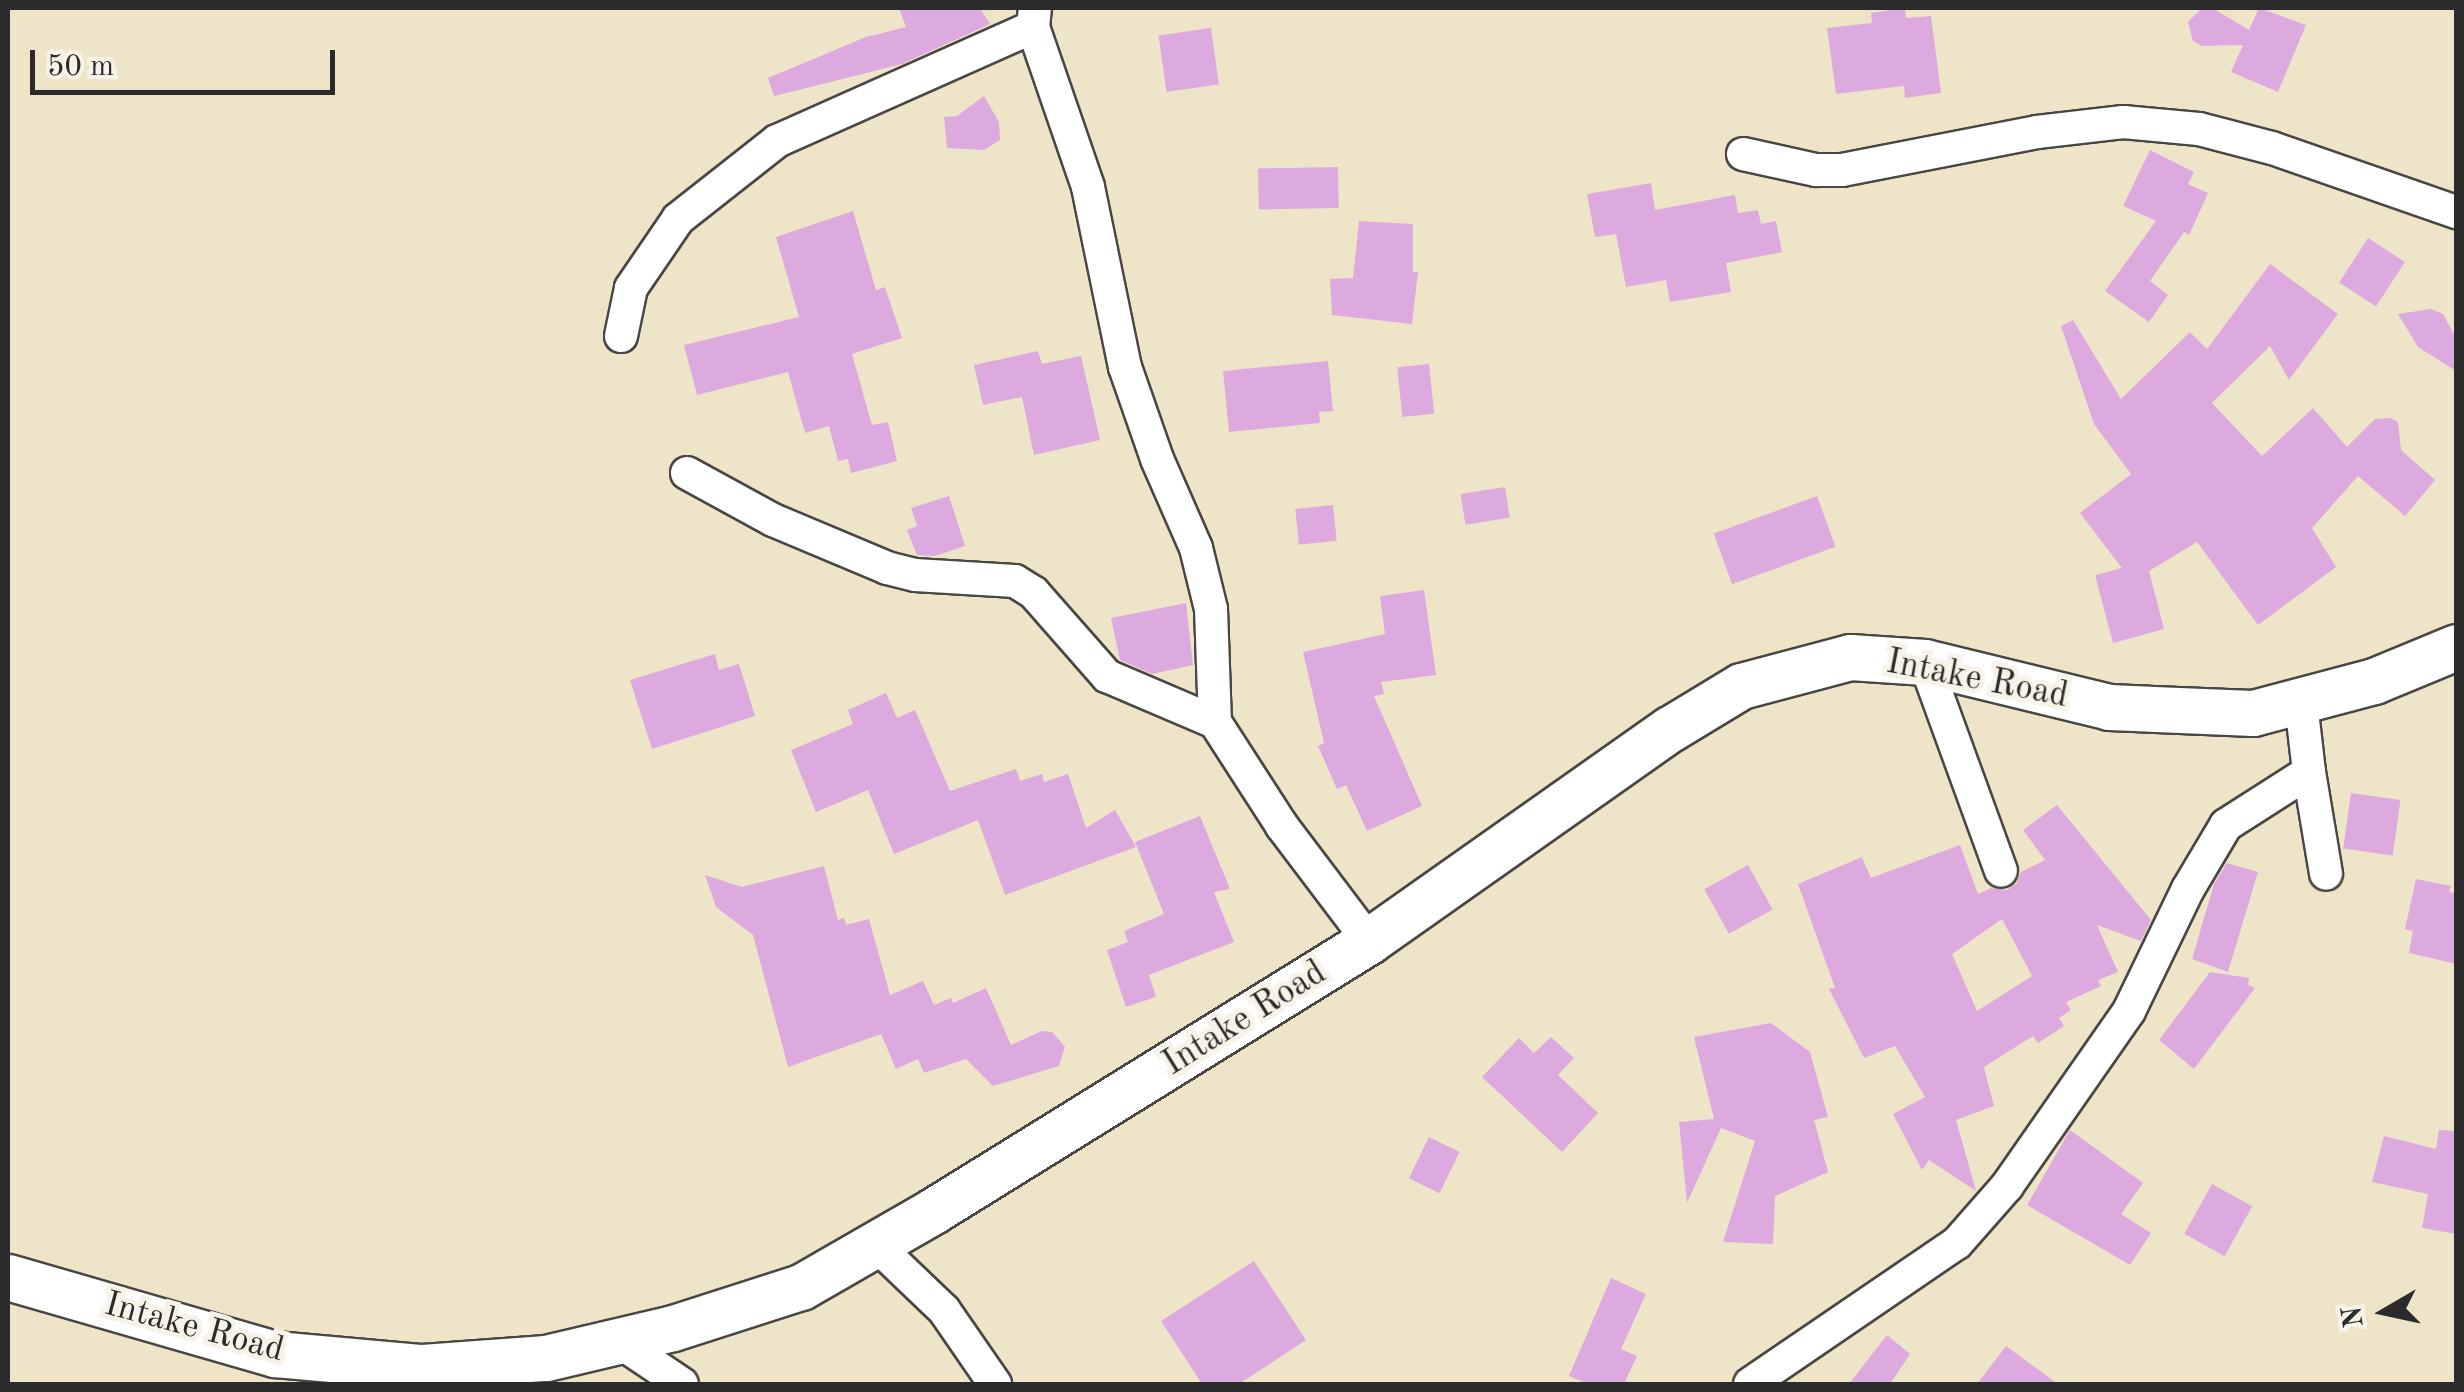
<!DOCTYPE html>
<html>
<head>
<meta charset="utf-8">
<style>
  body { margin:0 }
  #map { position:relative; width:2464px; height:1392px; overflow:hidden; background:#eee5c9; font-family:"Old Standard TT",serif }
  div>[style] { position:absolute }
  .building>* { inset:0; background:#ddaae0; transform-origin:0 0 }
  .roads { filter:drop-shadow(2px 0 #484743) drop-shadow(-2px 0 #484743) drop-shadow(0 2px #484743) drop-shadow(0 -2px #484743) }
  .street>* { height:32px; margin:-16px; padding:0 16px; transform-origin:16px; border-radius:16px; background:#fff }
  .secondary>* { height:45px; margin:-22.5px; padding:0 22.5px; transform-origin:22.5px; border-radius:22.5px; background:#fff }
  span { translate:-50% -50%; white-space:nowrap; text-align:center; line-height:1.15; -webkit-text-stroke:10px #f7f3e8; paint-order:stroke }
  .street-label { font-size:35px; color:#2b2b2b }
  .frame { position:absolute; inset:0; border:10px solid #2b2b2b; pointer-events:none }
  .north { position:absolute; left:2334px; top:1262px; width:100px; height:100px; -webkit-text-stroke:8px #f7f3e8; paint-order:stroke; rotate:261deg; font-size:28px; font-weight:700; line-height:40px; text-align:center; color:#2b2b2b }
  .north::after { content:''; display:block; margin:auto; width:35px; height:45px; background:#2b2b2b; clip-path:polygon(50% 0,100% 100%,50% 72%,0 100%) }
  .scale { position:absolute; left:30px; top:50px; width:305px; height:45px; box-sizing:border-box; border:5px solid #2b2b2b; border-top:0; padding-left:12px; font-size:30px; line-height:35px; white-space:nowrap; color:#2b2b2b; -webkit-text-stroke:8px #f7f3e8; paint-order:stroke }
</style>
</head>
<body>
<div id="map">
  <div class="building">
    <div style="clip-path:polygon(899px 8px,980px 8px,990px 24px,902px 64px,774px 96px,768px 78px,866px 37px,906px 27px)"></div>
    <div style="clip-path:polygon(1905px 8px,1906px 18px,1931px 16px,1941px 93px,1905px 98px,1904px 86px,1836px 94px,1827px 28px,1872px 23px,1871px 13px)"></div>
    <div style="clip-path:polygon(2202px 8px,2212px 8px,2249px 30px,2259px 8px,2306px 25px,2278px 92px,2231px 72px,2243px 45px,2202px 46px,2193px 41px,2188px 22px)"></div>
    <div style="left:1211px;top:28px;width:57px;height:53px;rotate:82deg"></div>
    <div style="clip-path:polygon(984px 96px,999px 122px,1000px 140px,984px 150px,947px 148px,944px 117px,957px 116px)"></div>
    <div style="clip-path:polygon(2150px 150px,2194px 172px,2188px 184px,2208px 193px,2189px 235px,2184px 232px,2150px 281px,2168px 295px,2149px 322px,2105px 291px,2156px 221px,2123px 206px)"></div>
    <div style="left:1338px;top:167px;width:41px;height:80px;rotate:89deg"></div>
    <div style="clip-path:polygon(1651px 183px,1655px 210px,1735px 195px,1738px 213px,1758px 210px,1761px 224px,1776px 221px,1782px 252px,1726px 263px,1731px 292px,1670px 302px,1666px 280px,1626px 287px,1616px 234px,1595px 237px,1587px 194px)"></div>
    <div style="clip-path:polygon(853px 211px,876px 290px,885px 287px,902px 338px,852px 354px,872px 425px,888px 422px,897px 461px,851px 473px,848px 459px,838px 461px,829px 426px,805px 433px,788px 372px,697px 395px,684px 345px,799px 317px,776px 237px)"></div>
    <div style="clip-path:polygon(1359px 221px,1413px 224px,1413px 272px,1418px 272px,1412px 324px,1332px 315px,1330px 279px,1353px 278px)"></div>
    <div style="left:2368px;top:238px;width:44px;height:53px;rotate:33deg"></div>
    <div style="clip-path:polygon(2270px 264px,2338px 314px,2289px 380px,2270px 346px,2212px 403px,2262px 456px,2313px 408px,2347px 447px,2375px 419px,2390px 418px,2398px 422px,2401px 450px,2435px 480px,2405px 516px,2358px 476px,2312px 528px,2336px 567px,2258px 625px,2197px 542px,2149px 571px,2164px 629px,2113px 643px,2095px 575px,2122px 568px,2080px 513px,2131px 474px,2094px 424px,2061px 326px,2073px 320px,2121px 399px,2190px 332px,2207px 349px)"></div>
    <div style="clip-path:polygon(2431px 309px,2443px 314px,2456px 338px,2456px 371px,2418px 347px,2398px 314px)"></div>
    <div style="clip-path:polygon(1038px 351px,1042px 364px,1081px 356px,1100px 440px,1034px 455px,1022px 397px,983px 405px,974px 365px)"></div>
    <div style="clip-path:polygon(1328px 361px,1333px 411px,1319px 412px,1320px 423px,1229px 432px,1223px 371px)"></div>
    <div style="left:1429px;top:364px;width:50px;height:32px;rotate:84deg"></div>
    <div style="left:1505px;top:487px;width:31px;height:45px;rotate:81deg"></div>
    <div style="clip-path:polygon(949px 496px,965px 546px,935px 556px,917px 555px,907px 530px,917px 526px,911px 508px)"></div>
    <div style="left:1817px;top:496px;width:54px;height:110px;rotate:70deg"></div>
    <div style="left:1333px;top:505px;width:36px;height:38px;rotate:84deg"></div>
    <div style="clip-path:polygon(1424px 590px,1436px 675px,1381px 682px,1384px 694px,1374px 696px,1422px 806px,1367px 831px,1346px 785px,1337px 789px,1318px 746px,1324px 743px,1303px 652px,1385px 634px,1380px 596px)"></div>
    <div style="clip-path:polygon(1186px 603px,1193px 665px,1152px 674px,1120px 660px,1111px 618px)"></div>
    <div style="clip-path:polygon(715px 654px,719px 670px,739px 664px,755px 716px,652px 749px,630px 680px)"></div>
    <div style="clip-path:polygon(886px 693px,897px 718px,915px 710px,950px 791px,1016px 769px,1020px 781px,1042px 774px,1044px 782px,1068px 774px,1086px 828px,1115px 810px,1136px 847px,1005px 895px,978px 820px,894px 854px,868px 790px,816px 812px,791px 750px,853px 724px,848px 710px)"></div>
    <div style="left:2351px;top:793px;width:50px;height:56px;rotate:8deg"></div>
    <div style="clip-path:polygon(evenodd,2057px 805px,2151px 920px,2141px 941px,2097px 925px,2118px 972px,2098px 980px,2101px 986px,2066px 1002px,2071px 1010px,2059px 1018px,2064px 1026px,2038px 1043px,2033px 1036px,1984px 1067px,1994px 1106px,1956px 1120px,1976px 1191px,1929px 1160px,1922px 1170px,1893px 1114px,1925px 1097px,1895px 1046px,1864px 1058px,1829px 989px,1835px 988px,1798px 884px,1862px 857px,1871px 878px,1960px 845px,1978px 894px,1991px 888px,2007px 890px,2017px 883px,2021px 872px,2045px 860px,2023px 830px,2057px 805px,2002px 919px,2032px 976px,1977px 1011px,1952px 954px,2002px 919px)"></div>
    <div style="clip-path:polygon(1200px 816px,1230px 889px,1214px 892px,1234px 942px,1149px 975px,1156px 997px,1126px 1007px,1107px 950px,1128px 942px,1124px 931px,1164px 914px,1135px 842px)"></div>
    <div style="clip-path:polygon(2227px 863px,2258px 872px,2228px 972px,2192px 959px,2214px 884px)"></div>
    <div style="left:1748px;top:865px;width:51px;height:50px;rotate:61deg"></div>
    <div style="clip-path:polygon(824px 866px,838px 920px,844px 918px,846px 925px,869px 919px,890px 995px,923px 981px,934px 1005px,951px 998px,953px 1003px,986px 988px,1011px 1045px,1042px 1031px,1052px 1032px,1065px 1047px,1059px 1066px,993px 1086px,966px 1059px,924px 1073px,918px 1059px,896px 1069px,881px 1034px,788px 1067px,753px 935px,716px 907px,705px 875px,742px 887px)"></div>
    <div style="clip-path:polygon(2416px 879px,2451px 886px,2449px 892px,2456px 893px,2456px 964px,2409px 953px,2413px 931px,2405px 929px)"></div>
    <div style="clip-path:polygon(2210px 972px,2249px 978px,2248px 985px,2255px 988px,2194px 1069px,2159px 1040px)"></div>
    <div style="clip-path:polygon(1771px 1023px,1810px 1052px,1828px 1117px,1814px 1120px,1828px 1172px,1775px 1196px,1773px 1244px,1723px 1242px,1755px 1141px,1721px 1128px,1687px 1203px,1679px 1122px,1714px 1119px,1694px 1037px)"></div>
    <div style="clip-path:polygon(1551px 1037px,1574px 1058px,1558px 1075px,1598px 1113px,1562px 1152px,1482px 1077px,1519px 1038px,1534px 1053px)"></div>
    <div style="clip-path:polygon(2070px 1130px,2143px 1183px,2121px 1214px,2151px 1233px,2130px 1265px,2027px 1205px)"></div>
    <div style="clip-path:polygon(2439px 1130px,2456px 1131px,2456px 1234px,2422px 1228px,2428px 1194px,2372px 1182px,2384px 1136px,2436px 1149px)"></div>
    <div style="left:1429px;top:1137px;width:34px;height:46px;rotate:26deg"></div>
    <div style="left:2212px;top:1184px;width:46px;height:57px;rotate:29deg"></div>
    <div style="clip-path:polygon(1254px 1261px,1306px 1340px,1239px 1384px,1202px 1384px,1161px 1321px)"></div>
    <div style="clip-path:polygon(1611px 1278px,1646px 1294px,1621px 1349px,1637px 1356px,1624px 1384px,1588px 1384px,1569px 1376px)"></div>
    <div style="clip-path:polygon(1887px 1335px,1910px 1354px,1890px 1384px,1849px 1384px)"></div>
    <div style="clip-path:polygon(2006px 1346px,2058px 1384px,1977px 1384px)"></div>
  </div>
  <div class="roads">
    <div class="street">
      <div style="left:1035px;top:8px;width:19px;rotate:96deg"></div>
      <div style="left:1033px;top:27px;width:169px;rotate:71deg"></div>
      <div style="left:1088px;top:187px;width:184px;rotate:78.4deg"></div>
      <div style="left:1125px;top:367px;width:97px;rotate:70.8deg"></div>
      <div style="left:1157px;top:459px;width:97px;rotate:66.3deg"></div>
      <div style="left:1196px;top:548px;width:63px;rotate:76.2deg"></div>
      <div style="left:1211px;top:609px;width:113px;rotate:88deg"></div>
      <div style="left:1743px;top:154px;width:75px;rotate:12.4deg"></div>
      <div style="left:1816px;top:170px;width:26px"></div>
      <div style="left:1842px;top:170px;width:199px;rotate:-11deg"></div>
      <div style="left:2037px;top:132px;width:87px;rotate:-6.6deg"></div>
      <div style="left:2123px;top:122px;width:76px;rotate:5.3deg"></div>
      <div style="left:2199px;top:129px;width:75px;rotate:14.6deg"></div>
      <div style="left:2272px;top:148px;width:195px;rotate:19.2deg"></div>
      <div style="left:621px;top:336px;width:49px;rotate:-78.2deg"></div>
      <div style="left:631px;top:288px;width:83px;rotate:-55.7deg"></div>
      <div style="left:678px;top:219px;width:126px;rotate:-38.2deg"></div>
      <div style="left:777px;top:141px;width:280px;rotate:-24deg"></div>
      <div style="left:687px;top:473px;width:98px;rotate:28.7deg"></div>
      <div style="left:773px;top:520px;width:124px;rotate:22.8deg"></div>
      <div style="left:887px;top:568px;width:29px;rotate:14deg"></div>
      <div style="left:915px;top:575px;width:100px;rotate:3.4deg"></div>
      <div style="left:1015px;top:581px;width:22px;rotate:32deg"></div>
      <div style="left:1034px;top:593px;width:111px;rotate:48.7deg"></div>
      <div style="left:1107px;top:676px;width:117px;rotate:23.1deg"></div>
      <div style="left:1215px;top:722px;width:124px;rotate:57.2deg"></div>
      <div style="left:1282px;top:826px;width:144px;rotate:52.9deg"></div>
      <div style="left:1925px;top:662px;width:222px;rotate:70deg"></div>
      <div style="left:2309px;top:772px;width:103px;rotate:80.5deg"></div>
      <div style="left:876px;top:1245px;width:94px;rotate:43.7deg"></div>
      <div style="left:944px;top:1310px;width:90px;rotate:55.4deg"></div>
      <div style="left:618px;top:1341px;width:77px;rotate:33.9deg"></div>
      <div style="left:1750px;top:1384px;width:250px;rotate:-34.3deg"></div>
      <div style="left:1957px;top:1243px;width:76px;rotate:-48.7deg"></div>
      <div style="left:2007px;top:1186px;width:213px;rotate:-55.1deg"></div>
      <div style="left:2129px;top:1011px;width:136px;rotate:-64.2deg"></div>
      <div style="left:2188px;top:889px;width:74px;rotate:-59.3deg"></div>
      <div style="left:2226px;top:825px;width:98px;rotate:-32.6deg"></div>
      <div style="left:2309px;top:772px;width:69px;rotate:-96.6deg"></div>
    </div>
    <div class="secondary">
      <div style="left:8px;top:1277px;width:278px;rotate:16.1deg"></div>
      <div style="left:275px;top:1354px;width:148px;rotate:5.1deg"></div>
      <div style="left:422px;top:1367px;width:124px;rotate:-4.2deg"></div>
      <div style="left:546px;top:1358px;width:130px;rotate:-13.3deg"></div>
      <div style="left:673px;top:1328px;width:134px;rotate:-17.8deg"></div>
      <div style="left:801px;top:1287px;width:152px;rotate:-29.9deg"></div>
      <div style="left:933px;top:1211px;width:513px;rotate:-31.77deg"></div>
      <div style="left:1369px;top:941px;width:368px;rotate:-35.2deg"></div>
      <div style="left:1670px;top:729px;width:83px;rotate:-31.2deg"></div>
      <div style="left:1741px;top:686px;width:113px;rotate:-14.9deg"></div>
      <div style="left:1850px;top:657px;width:75px;rotate:3.8deg"></div>
      <div style="left:1925px;top:662px;width:189px;rotate:13.7deg"></div>
      <div style="left:2109px;top:707px;width:144px;rotate:2.4deg"></div>
      <div style="left:2253px;top:713px;width:125px;rotate:-14.8deg"></div>
      <div style="left:2374px;top:681px;width:89px;rotate:-22.5deg"></div>
    </div>
  </div>
  <div class="street-label">
    <span style="left:1977px;top:680px;rotate:11deg">Intake Road</span>
    <span style="left:1245px;top:1019px;rotate:-32deg">Intake Road</span>
    <span style="left:194px;top:1328px;rotate:15deg">Intake Road</span>
  </div>
  <div class="frame"></div>
  <div class="north">N</div>
  <div class="scale">50 m</div>
</div>
</body>
</html>
